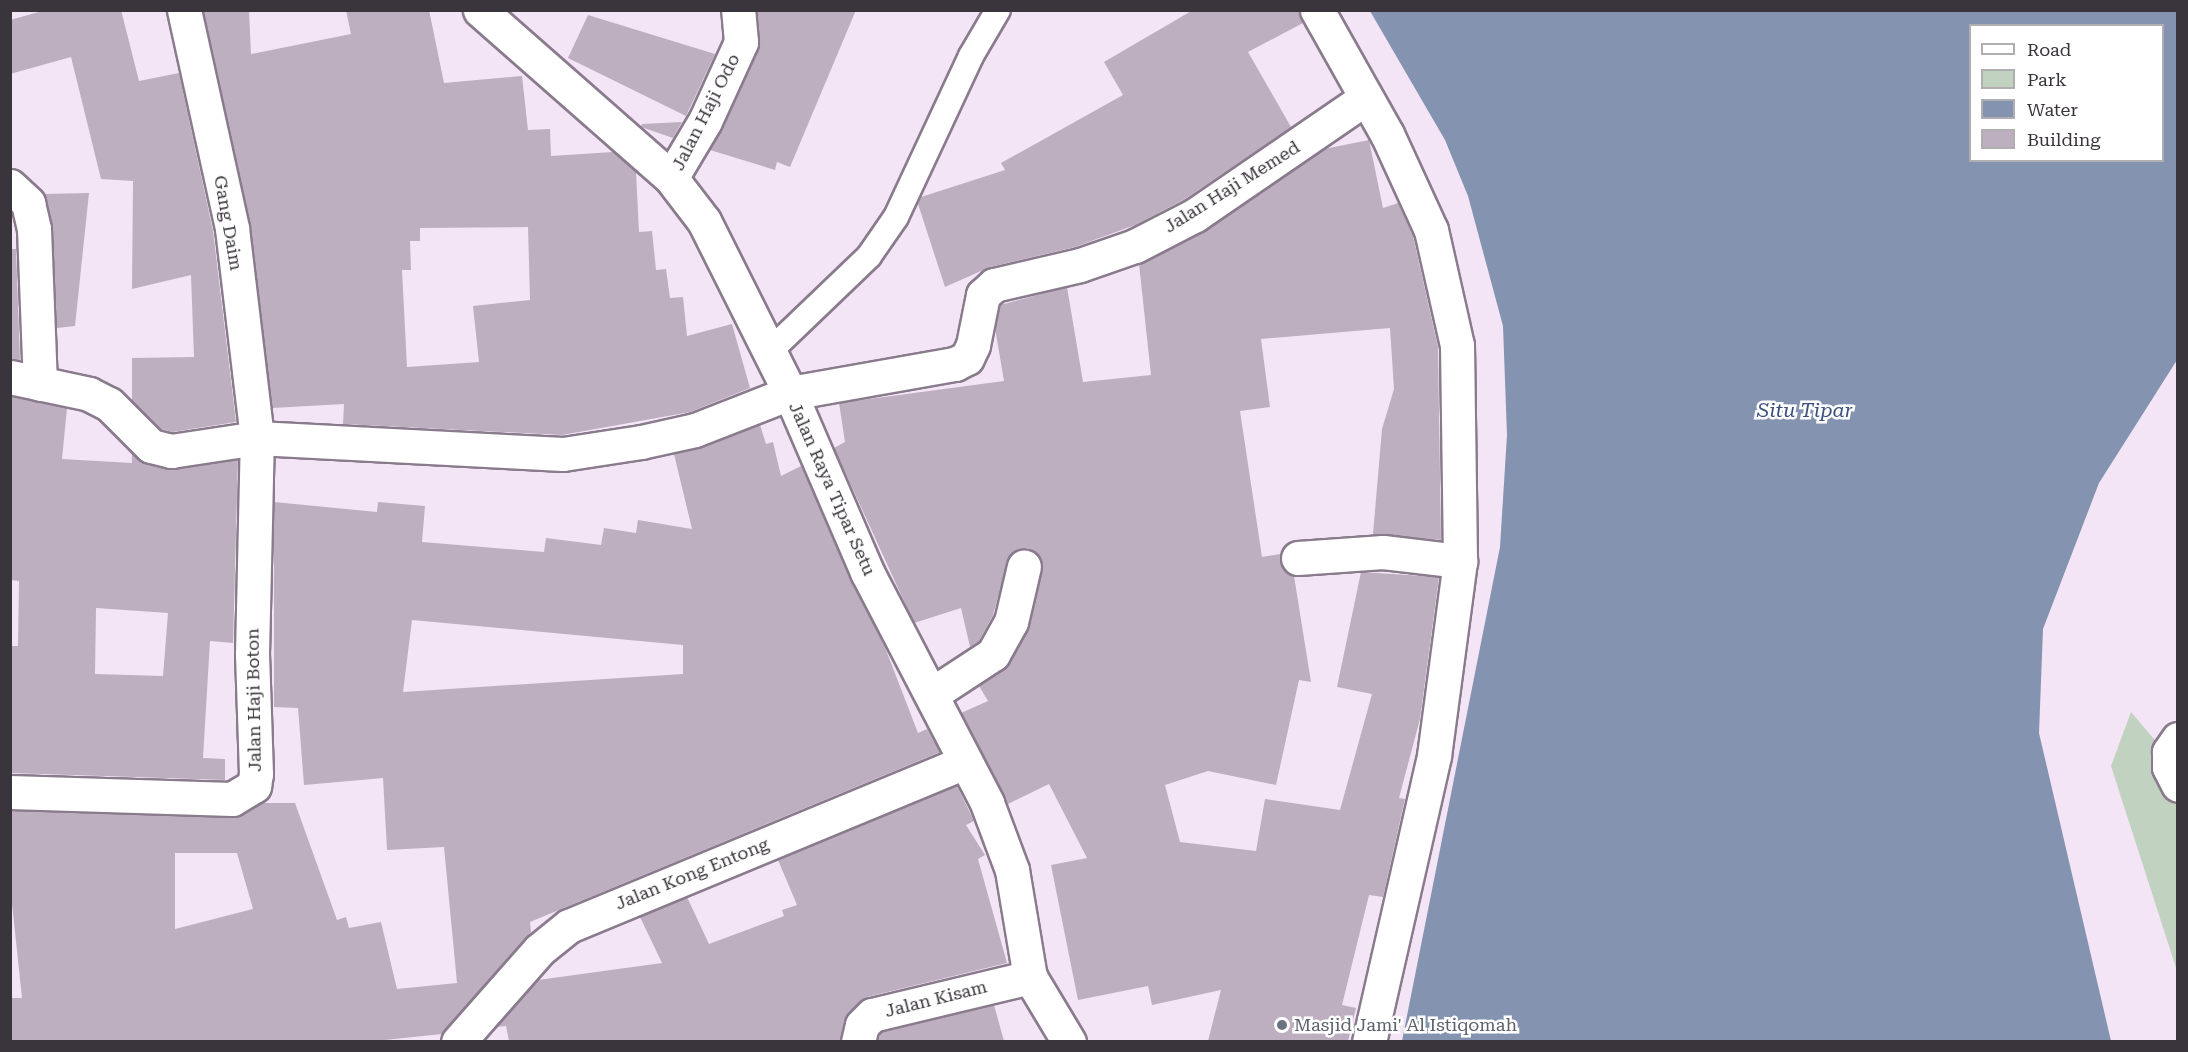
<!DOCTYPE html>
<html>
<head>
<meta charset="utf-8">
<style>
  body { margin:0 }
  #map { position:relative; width:2188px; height:1052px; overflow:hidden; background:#f3e4f6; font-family:"Roboto Serif",serif }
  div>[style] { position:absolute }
  .green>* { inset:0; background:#c1d3c0 }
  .water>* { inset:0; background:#8493af }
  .building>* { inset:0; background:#bdafc0 }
  .roads { filter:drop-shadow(2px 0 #897b8c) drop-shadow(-2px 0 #897b8c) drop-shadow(0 2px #897b8c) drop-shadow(0 -2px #897b8c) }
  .service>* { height:24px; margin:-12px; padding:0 12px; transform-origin:12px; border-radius:12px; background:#fff }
  .minor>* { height:33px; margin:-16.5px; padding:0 16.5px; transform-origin:16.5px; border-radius:16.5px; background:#fff }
  .dots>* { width:16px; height:16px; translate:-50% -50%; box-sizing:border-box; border:3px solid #fff; border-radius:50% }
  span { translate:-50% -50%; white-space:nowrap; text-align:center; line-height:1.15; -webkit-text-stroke:5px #fff; paint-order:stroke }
  .street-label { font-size:18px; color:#3a353c }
  .worship-label { font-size:18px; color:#5b616d }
  .left { translate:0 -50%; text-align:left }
  .water-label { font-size:20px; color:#3c517c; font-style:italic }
  .frame { position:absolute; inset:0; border:12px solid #3a353c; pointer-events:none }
  .legend { position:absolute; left:1969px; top:24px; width:195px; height:138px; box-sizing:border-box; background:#fff; border:2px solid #b0aeb1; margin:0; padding:8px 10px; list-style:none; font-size:18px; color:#3a353c }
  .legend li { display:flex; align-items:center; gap:12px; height:30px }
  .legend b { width:30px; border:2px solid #b0aeb1 }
</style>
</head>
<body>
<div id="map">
  <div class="green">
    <div style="clip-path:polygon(2131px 712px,2177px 766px,2177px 971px,2111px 766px)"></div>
  </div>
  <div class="water">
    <div style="clip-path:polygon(evenodd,1370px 11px,2177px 11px,2177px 360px,2099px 483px,2043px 629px,2039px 733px,2111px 1041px,1402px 1041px,1500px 547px,1507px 435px,1503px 326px,1468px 196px,1445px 140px,1370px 11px,1970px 26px,2162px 26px,2162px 160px,1970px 160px,1970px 26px)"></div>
  </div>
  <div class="building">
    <div style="clip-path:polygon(46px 10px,121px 10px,139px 81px,179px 73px,213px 231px,236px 422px,172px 432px,161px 429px,132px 401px,132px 358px,194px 357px,191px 275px,132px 289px,133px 181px,101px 179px,71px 57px,10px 74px,10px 20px)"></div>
    <div style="clip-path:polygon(evenodd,203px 10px,249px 10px,251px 54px,351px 34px,346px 10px,429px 10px,444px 83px,522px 76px,528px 130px,550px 129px,551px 156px,613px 152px,636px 172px,639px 232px,652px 231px,656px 270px,666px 269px,670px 298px,683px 297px,687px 336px,732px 324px,750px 388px,690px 412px,562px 435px,343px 424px,344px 404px,272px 408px,250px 224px,203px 10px,528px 227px,530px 300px,473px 306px,479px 362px,407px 367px,402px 270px,411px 270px,410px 241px,420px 241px,420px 228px,528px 227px)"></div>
    <div style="clip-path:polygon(758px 10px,856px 10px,790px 167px,777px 162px,775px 170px,710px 150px,758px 50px)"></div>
    <div style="clip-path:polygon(1193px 10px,1298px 10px,1303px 23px,1248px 52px,1291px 127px,1185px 199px,1135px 225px,1075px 247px,990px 267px,945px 287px,918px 204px,921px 197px,1005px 170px,1001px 163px,1123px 95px,1104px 62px)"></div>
    <div style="clip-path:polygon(588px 15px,715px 54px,686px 116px,568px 58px)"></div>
    <div style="clip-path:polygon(682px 122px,673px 138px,641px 127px,642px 124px)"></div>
    <div style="clip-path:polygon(1369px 140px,1383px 208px,1398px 203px,1413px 236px,1438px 347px,1441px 540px,1373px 534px,1382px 429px,1394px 389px,1390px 328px,1261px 339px,1270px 407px,1240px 411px,1262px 557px,1280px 554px,1282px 568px,1294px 576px,1311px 682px,1299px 680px,1276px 785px,1208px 771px,1165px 785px,1180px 842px,1256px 851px,1265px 799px,1340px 810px,1372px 694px,1337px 687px,1361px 572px,1439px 577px,1420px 719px,1399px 798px,1405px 799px,1383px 897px,1369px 895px,1342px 1005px,1356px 1008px,1348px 1041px,1208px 1041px,1221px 990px,1152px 1005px,1148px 986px,1078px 1000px,1051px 865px,1087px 858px,1049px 784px,1008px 804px,961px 713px,988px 701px,979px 686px,1009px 664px,1027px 631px,1042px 560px,1028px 548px,1010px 554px,993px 615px,979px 641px,970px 647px,961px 608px,914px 623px,834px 448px,845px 442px,839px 403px,1004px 381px,995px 328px,1000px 305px,1067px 287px,1083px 382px,1151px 375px,1139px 264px,1205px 231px,1324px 149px)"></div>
    <div style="clip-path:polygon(89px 193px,75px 326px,57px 328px,53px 228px,44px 194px)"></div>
    <div style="clip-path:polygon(10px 249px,16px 249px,20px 360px,10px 359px)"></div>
    <div style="clip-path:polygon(evenodd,10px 396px,67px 408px,62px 459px,132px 463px,132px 453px,146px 464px,173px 470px,238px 460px,233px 643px,210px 641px,203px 758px,225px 759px,225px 780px,10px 773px,10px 646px,18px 646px,19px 581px,10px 580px,10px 396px,96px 608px,168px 613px,163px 676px,95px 674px,96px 608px)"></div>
    <div style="clip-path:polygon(evenodd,760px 425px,766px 444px,773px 442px,781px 476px,801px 466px,886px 650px,918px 733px,927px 729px,940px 752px,530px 922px,531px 932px,442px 1034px,375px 1041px,10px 1041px,10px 998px,22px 998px,10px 885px,10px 811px,231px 818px,262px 803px,295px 803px,337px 920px,346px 917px,349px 928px,381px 922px,397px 989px,457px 983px,444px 847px,387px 850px,383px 778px,304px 785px,298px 708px,274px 707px,274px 502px,377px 512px,378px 502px,425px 506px,422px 542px,544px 552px,546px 538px,601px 545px,604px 528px,636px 533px,638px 520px,692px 529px,674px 454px,760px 425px,412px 620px,683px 645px,683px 674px,403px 692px,412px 620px,760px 425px,175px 853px,237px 853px,253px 909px,175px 929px,175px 853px)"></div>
    <div style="clip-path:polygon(957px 786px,974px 821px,966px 825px,985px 855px,978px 859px,1007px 963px,867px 997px,848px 1012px,840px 1041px,509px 1041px,506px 1026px,496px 1027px,538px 980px,662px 963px,640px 917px,687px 897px,709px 944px,784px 916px,782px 910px,797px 905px,778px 860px)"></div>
    <div style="clip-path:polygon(994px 1005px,1004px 1041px,877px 1041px,882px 1032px)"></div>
  </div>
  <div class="roads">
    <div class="service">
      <div style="left:769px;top:352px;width:139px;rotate:-43.8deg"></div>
      <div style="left:869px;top:256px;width:47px;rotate:-55.3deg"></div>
      <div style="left:896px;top:217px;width:178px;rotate:-65deg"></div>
      <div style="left:971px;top:56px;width:53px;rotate:-59.6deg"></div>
    </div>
    <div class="minor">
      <div style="left:480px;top:10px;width:254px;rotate:41.3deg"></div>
      <div style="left:671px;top:178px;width:54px;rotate:52.5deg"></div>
      <div style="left:704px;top:221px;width:192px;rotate:63.4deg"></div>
      <div style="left:790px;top:393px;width:195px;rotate:66.7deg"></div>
      <div style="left:867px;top:572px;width:260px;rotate:62.5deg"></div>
      <div style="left:987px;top:803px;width:72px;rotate:69.5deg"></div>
      <div style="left:1012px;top:870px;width:109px;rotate:80.5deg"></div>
      <div style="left:1030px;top:977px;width:76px;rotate:59deg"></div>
      <div style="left:1317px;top:10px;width:142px;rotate:60.6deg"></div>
      <div style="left:1387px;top:134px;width:106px;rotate:65.4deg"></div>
      <div style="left:1431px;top:230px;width:118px;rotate:77.3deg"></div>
      <div style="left:1457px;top:345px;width:216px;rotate:89.2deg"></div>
      <div style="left:1460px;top:561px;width:197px;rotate:97.6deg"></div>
      <div style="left:1434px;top:756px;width:293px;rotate:102.8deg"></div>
      <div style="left:671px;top:178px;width:66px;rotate:-59.2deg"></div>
      <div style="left:705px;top:121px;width:87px;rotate:-65.5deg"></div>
      <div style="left:741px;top:42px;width:32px;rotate:-95deg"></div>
      <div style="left:10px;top:186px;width:25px;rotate:43deg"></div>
      <div style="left:28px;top:203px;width:27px;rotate:77deg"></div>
      <div style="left:34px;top:229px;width:155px;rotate:87.8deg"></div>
      <div style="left:10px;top:377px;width:81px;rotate:12.1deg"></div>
      <div style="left:89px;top:394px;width:22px;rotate:27deg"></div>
      <div style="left:109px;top:404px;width:59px;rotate:45deg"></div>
      <div style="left:151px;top:446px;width:21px;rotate:14deg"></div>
      <div style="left:171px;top:451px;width:87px;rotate:-8.6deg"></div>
      <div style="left:257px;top:438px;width:306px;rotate:3deg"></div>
      <div style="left:563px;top:454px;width:79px;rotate:-8.7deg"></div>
      <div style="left:641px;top:442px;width:55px;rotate:-12.5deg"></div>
      <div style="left:695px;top:430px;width:102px;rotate:-21.3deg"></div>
      <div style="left:790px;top:393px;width:168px;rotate:-10deg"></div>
      <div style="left:955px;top:364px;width:13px;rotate:-27deg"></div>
      <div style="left:967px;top:358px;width:14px;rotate:-65deg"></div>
      <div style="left:973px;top:345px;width:51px;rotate:-78.7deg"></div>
      <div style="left:983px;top:295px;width:15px;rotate:-42deg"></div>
      <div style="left:994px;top:285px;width:88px;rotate:-13.1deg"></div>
      <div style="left:1080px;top:265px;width:58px;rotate:-19.1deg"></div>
      <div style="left:1135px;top:246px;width:68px;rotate:-27.3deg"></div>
      <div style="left:1195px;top:215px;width:207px;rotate:-34.4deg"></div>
      <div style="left:1298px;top:558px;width:85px;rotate:-4deg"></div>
      <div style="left:1383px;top:552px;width:78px;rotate:6.7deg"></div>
      <div style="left:932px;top:694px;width:73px;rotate:-33.3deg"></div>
      <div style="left:993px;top:654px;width:37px;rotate:-61deg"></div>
      <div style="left:1011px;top:622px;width:57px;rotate:-76.9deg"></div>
      <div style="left:2178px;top:739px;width:16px;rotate:125deg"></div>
      <div style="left:2169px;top:752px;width:15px;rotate:90deg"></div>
      <div style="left:2169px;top:767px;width:20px;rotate:63deg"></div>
      <div style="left:10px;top:792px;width:222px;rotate:1.8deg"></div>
      <div style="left:232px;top:799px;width:26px;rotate:-31deg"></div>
      <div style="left:254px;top:786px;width:12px;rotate:-81deg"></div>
      <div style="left:256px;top:774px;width:120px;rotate:-91.9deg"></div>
      <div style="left:252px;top:654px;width:216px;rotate:-88.7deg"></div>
      <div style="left:257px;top:438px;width:211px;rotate:-96.8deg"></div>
      <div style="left:232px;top:228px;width:223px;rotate:-102.4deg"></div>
      <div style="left:458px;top:1042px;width:123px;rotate:-48.6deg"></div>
      <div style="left:539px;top:950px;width:38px;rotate:-39deg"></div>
      <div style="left:569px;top:926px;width:429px;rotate:-22.5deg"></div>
      <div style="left:858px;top:1042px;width:17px;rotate:-77deg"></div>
      <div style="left:862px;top:1025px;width:14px;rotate:-45deg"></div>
      <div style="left:872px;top:1015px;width:163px;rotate:-13.5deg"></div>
    </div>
  </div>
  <div class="dots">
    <div style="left:1282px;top:1025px;background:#6b7280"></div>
  </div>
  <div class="street-label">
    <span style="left:706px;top:112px;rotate:-63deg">Jalan Haji Odo</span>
    <span style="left:1232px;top:187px;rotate:-32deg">Jalan Haji Memed</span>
    <span style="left:228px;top:223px;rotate:80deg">Gang Daim</span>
    <span style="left:832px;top:489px;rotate:66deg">Jalan Raya Tipar Setu</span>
    <span style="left:254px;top:700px;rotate:-91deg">Jalan Haji Boton</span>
    <span style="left:692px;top:874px;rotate:-22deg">Jalan Kong Entong</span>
    <span style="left:936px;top:999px;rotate:-14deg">Jalan Kisam</span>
  </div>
  <div class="worship-label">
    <span class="left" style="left:1294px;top:1025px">Masjid Jami' Al Istiqomah</span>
  </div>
  <div class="water-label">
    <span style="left:1805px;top:410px">Situ Tipar</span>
  </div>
  <div class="frame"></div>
  <ul class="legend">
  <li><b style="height:8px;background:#fff"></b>Road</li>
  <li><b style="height:16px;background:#c1d3c0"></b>Park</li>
  <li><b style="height:16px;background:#8493af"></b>Water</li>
  <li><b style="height:16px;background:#bdafc0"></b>Building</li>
  </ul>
</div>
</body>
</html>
